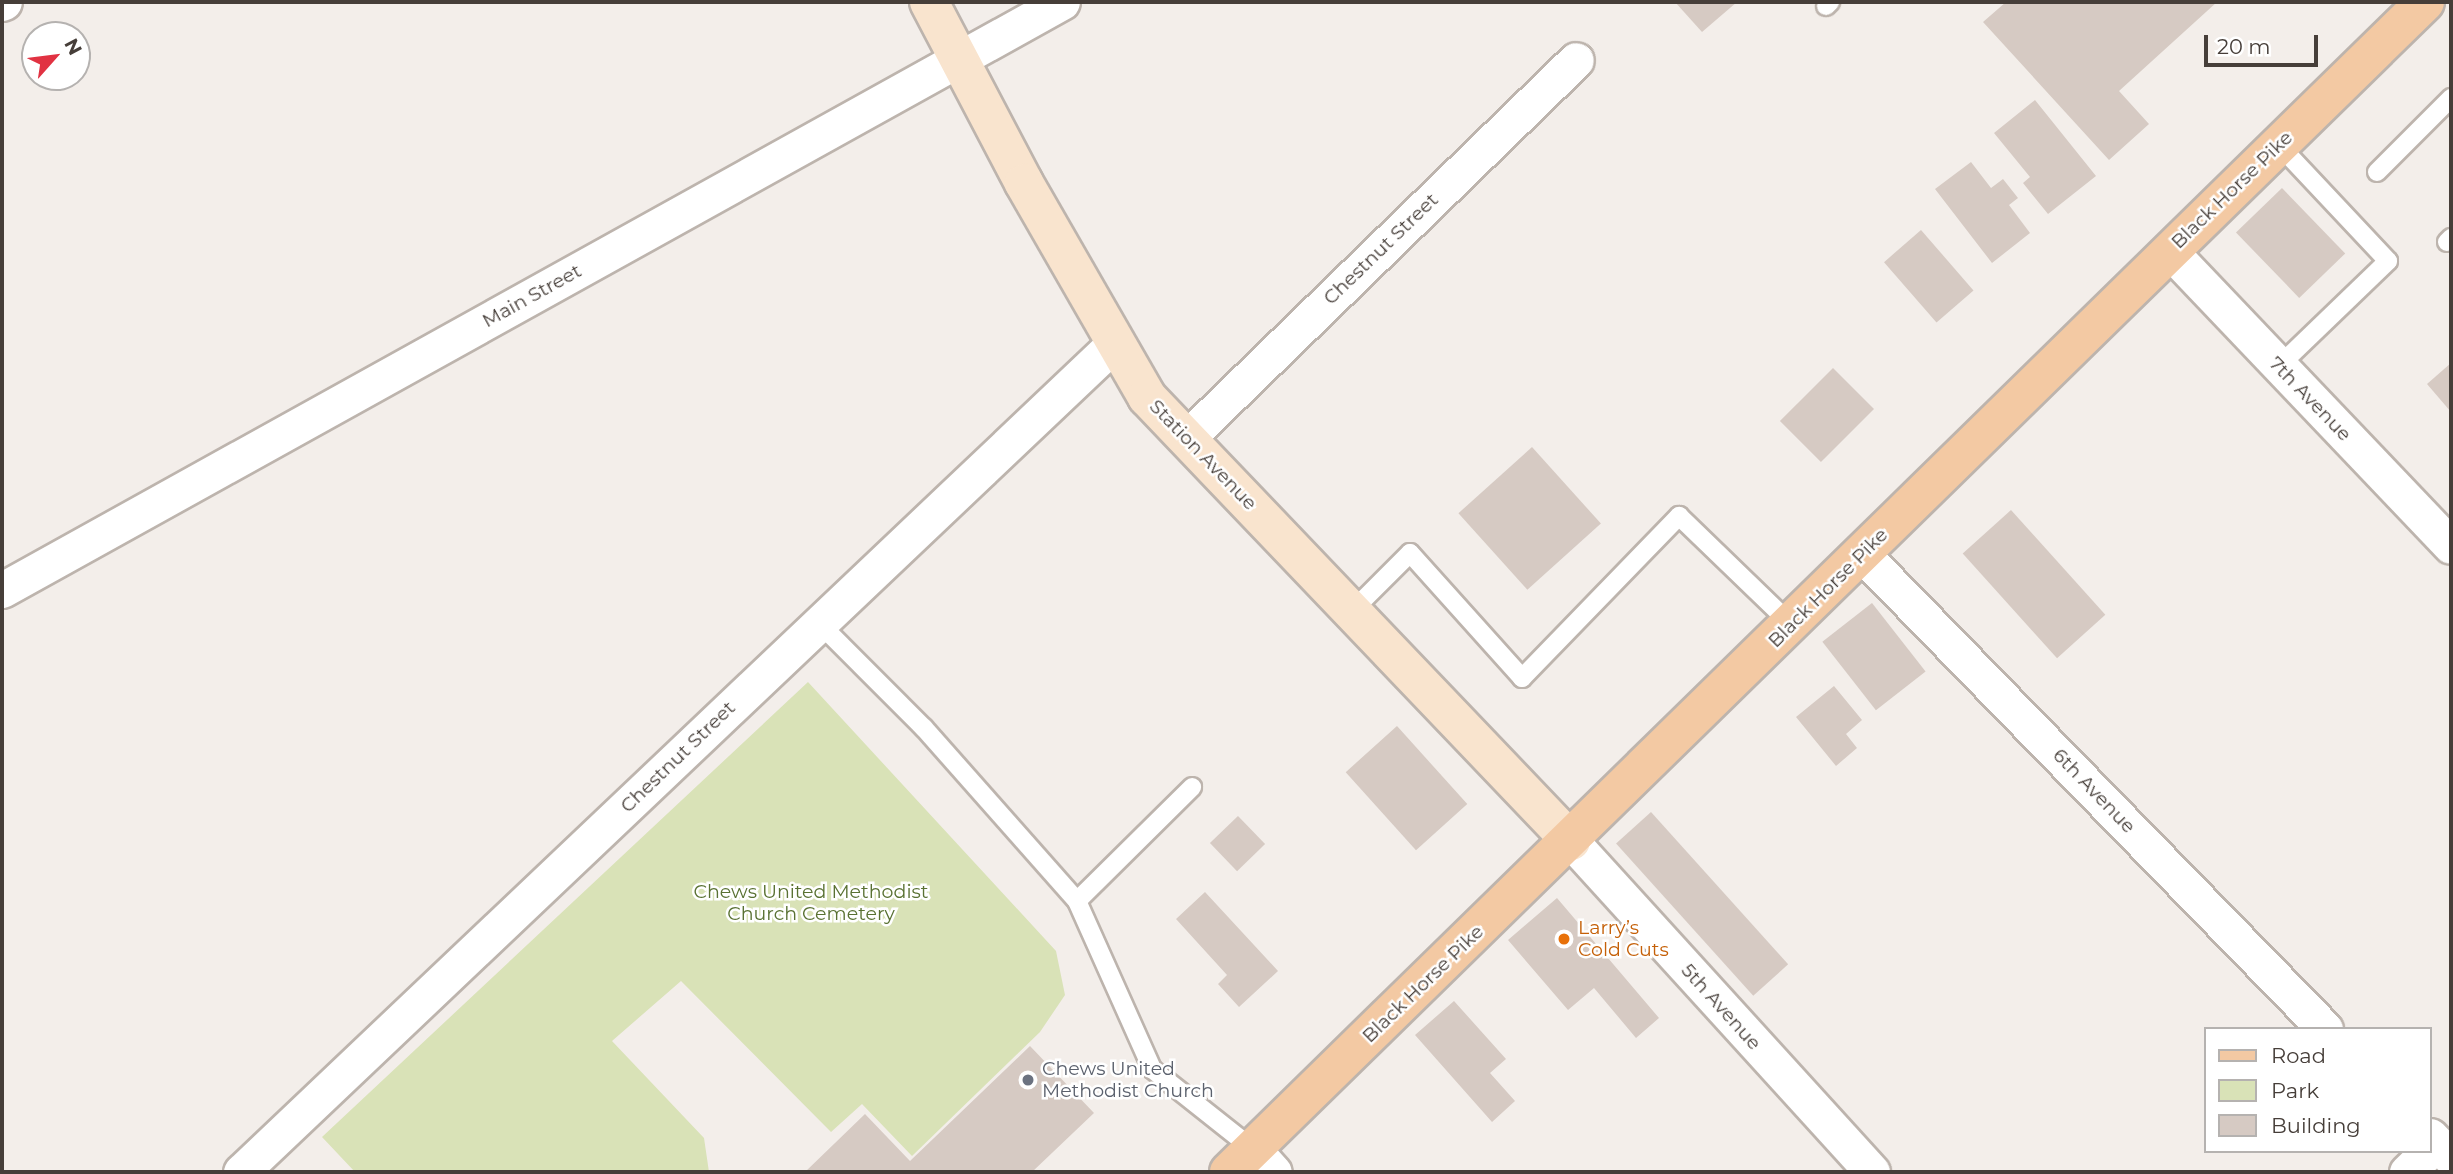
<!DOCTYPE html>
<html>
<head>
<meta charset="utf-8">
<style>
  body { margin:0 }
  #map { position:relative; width:2453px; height:1174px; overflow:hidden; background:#f3eeea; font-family:Montserrat,sans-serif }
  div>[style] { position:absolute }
  .green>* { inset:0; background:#d9e2b7 }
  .building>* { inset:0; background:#d6cac3; transform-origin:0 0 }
  .roads { filter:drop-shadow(2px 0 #bdb4ad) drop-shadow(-2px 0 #bdb4ad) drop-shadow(0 2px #bdb4ad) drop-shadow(0 -2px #bdb4ad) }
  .lane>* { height:18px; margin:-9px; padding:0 9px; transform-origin:9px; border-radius:9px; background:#fff }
  .street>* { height:35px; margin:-17.5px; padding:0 17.5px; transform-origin:17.5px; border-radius:17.5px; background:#fff }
  .secondary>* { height:38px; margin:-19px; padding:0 19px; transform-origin:19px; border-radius:19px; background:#f9e4ce }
  .primary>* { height:38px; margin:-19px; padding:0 19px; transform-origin:19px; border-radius:19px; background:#f3c9a3 }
  .dots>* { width:19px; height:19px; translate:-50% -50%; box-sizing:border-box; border:4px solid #fff; border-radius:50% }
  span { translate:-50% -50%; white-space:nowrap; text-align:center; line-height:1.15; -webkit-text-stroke:5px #fff; paint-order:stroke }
  .street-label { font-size:19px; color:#463e39 }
  .park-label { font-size:19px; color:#597132 }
  .food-label { font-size:19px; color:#c56008 }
  .left { translate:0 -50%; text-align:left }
  .worship-label { font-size:19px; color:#5b616d }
  .frame { position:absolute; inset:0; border:4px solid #463e39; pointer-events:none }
  .legend { position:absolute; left:2204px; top:1027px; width:228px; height:126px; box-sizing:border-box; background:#fff; border:2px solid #b5b2b0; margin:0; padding:9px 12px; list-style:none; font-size:21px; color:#463e39 }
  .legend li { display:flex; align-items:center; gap:14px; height:35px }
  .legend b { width:35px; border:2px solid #b5b2b0 }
  .north { position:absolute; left:21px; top:21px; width:70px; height:70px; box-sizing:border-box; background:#fff; border:2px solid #b5b2b0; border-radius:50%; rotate:62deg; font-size:19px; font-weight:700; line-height:28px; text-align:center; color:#463e39 }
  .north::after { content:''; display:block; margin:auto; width:24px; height:32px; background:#e13242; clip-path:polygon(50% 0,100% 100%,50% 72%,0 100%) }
  .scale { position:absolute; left:2204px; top:35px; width:114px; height:32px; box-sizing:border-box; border:4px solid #463e39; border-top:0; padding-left:9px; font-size:21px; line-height:24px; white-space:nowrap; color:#463e39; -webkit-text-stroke:5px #fff; paint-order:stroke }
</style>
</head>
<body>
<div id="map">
  <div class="green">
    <div style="clip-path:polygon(808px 682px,1056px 951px,1065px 995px,1040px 1032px,912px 1156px,862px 1104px,831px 1132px,681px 981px,612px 1041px,704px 1138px,709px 1172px,355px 1172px,322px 1137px)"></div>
  </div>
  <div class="building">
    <div style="clip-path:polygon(1675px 2px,1737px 2px,1702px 32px)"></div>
    <div style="clip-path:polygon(2006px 2px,2217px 2px,2119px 91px,2149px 124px,2109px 160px,1983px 22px)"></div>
    <div style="clip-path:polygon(2035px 100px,2096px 176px,2048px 214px,2023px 183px,2030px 177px,1994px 133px)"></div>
    <div style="clip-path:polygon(1971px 162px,1991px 188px,2003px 179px,2018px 198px,2009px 205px,2030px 233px,1992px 263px,1935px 189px)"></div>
    <div style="left:2282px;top:188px;width:91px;height:64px;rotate:46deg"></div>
    <div style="left:1921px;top:230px;width:80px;height:49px;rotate:49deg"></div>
    <div style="clip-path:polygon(2451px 363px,2451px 412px,2427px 384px)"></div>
    <div style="left:1833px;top:368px;width:58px;height:75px;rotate:45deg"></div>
    <div style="left:1532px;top:447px;width:103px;height:99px;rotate:48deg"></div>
    <div style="left:2011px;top:510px;width:141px;height:65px;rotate:48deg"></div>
    <div style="left:1872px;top:603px;width:87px;height:63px;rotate:52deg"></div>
    <div style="clip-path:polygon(1834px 686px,1862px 720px,1846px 734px,1857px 748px,1836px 766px,1796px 717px)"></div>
    <div style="left:1397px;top:726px;width:105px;height:69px;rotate:48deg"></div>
    <div style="left:1651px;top:812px;width:205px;height:47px;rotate:48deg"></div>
    <div style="left:1238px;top:816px;width:39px;height:39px;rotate:46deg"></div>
    <div style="clip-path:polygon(1205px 892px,1278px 971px,1239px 1007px,1218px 984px,1227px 975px,1176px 919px)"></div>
    <div style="clip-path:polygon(1557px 898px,1659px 1018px,1636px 1038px,1594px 988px,1568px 1010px,1508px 940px)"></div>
    <div style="clip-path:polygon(1454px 1001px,1506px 1059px,1490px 1073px,1515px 1101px,1492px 1122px,1415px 1035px)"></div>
    <div style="clip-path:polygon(1030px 1046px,1094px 1113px,1032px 1172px,805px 1172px,865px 1114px,910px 1161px)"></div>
  </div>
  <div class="roads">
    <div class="lane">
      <div style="left:1826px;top:6px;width:6px;rotate:-45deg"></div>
      <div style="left:2279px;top:145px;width:159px;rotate:46.8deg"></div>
      <div style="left:2388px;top:261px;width:151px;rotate:136.1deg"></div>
      <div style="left:2377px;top:172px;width:105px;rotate:-45deg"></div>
      <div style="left:2447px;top:242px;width:6px;rotate:-45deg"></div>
      <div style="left:1352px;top:611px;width:82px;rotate:-45deg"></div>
      <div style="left:1410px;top:553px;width:168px;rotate:48.1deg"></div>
      <div style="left:1522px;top:678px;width:226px;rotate:-45.9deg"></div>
      <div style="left:1679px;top:516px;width:156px;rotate:44deg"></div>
      <div style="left:819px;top:623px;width:148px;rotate:45deg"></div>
      <div style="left:924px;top:728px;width:231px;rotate:48.5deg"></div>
      <div style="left:1077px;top:901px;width:184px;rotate:65.9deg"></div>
      <div style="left:1152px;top:1069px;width:129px;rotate:38.4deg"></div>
      <div style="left:1077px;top:901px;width:162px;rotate:-44.7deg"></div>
    </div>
    <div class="street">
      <div style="left:2px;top:3px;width:2px;rotate:-27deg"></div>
      <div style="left:2170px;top:251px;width:407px;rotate:46.4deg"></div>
      <div style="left:1187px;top:438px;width:542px;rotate:-44.18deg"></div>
      <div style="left:1862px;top:554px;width:663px;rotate:45.73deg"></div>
      <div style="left:2px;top:590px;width:1212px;rotate:-29.02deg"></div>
      <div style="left:1571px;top:841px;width:447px;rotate:47.7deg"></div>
      <div style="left:2430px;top:1136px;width:30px;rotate:46deg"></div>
      <div style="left:1253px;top:1149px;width:31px;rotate:48deg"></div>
      <div style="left:241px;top:1172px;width:1206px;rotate:-43.49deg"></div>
      <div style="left:2407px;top:1172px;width:30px;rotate:-44deg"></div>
    </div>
    <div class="secondary">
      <div style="left:929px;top:2px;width:204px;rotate:62.3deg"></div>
      <div style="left:1024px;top:183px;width:247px;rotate:60.1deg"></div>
      <div style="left:1147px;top:397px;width:614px;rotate:46.32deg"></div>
    </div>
    <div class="primary">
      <div style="left:1229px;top:1172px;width:1673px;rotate:-44.37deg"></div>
    </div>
  </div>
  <div class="dots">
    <div style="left:1564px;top:939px;background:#e8710a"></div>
    <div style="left:1028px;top:1080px;background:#6b7280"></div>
  </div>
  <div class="street-label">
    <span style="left:2232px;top:190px;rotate:-44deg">Black Horse Pike</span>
    <span style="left:1381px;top:249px;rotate:-44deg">Chestnut Street</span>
    <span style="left:532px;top:296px;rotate:-29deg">Main Street</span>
    <span style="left:2310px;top:399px;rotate:46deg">7th Avenue</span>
    <span style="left:1203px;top:455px;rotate:46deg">Station Avenue</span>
    <span style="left:1828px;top:588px;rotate:-45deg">Black Horse Pike</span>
    <span style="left:678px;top:757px;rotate:-44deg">Chestnut Street</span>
    <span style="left:2094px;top:791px;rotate:46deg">6th Avenue</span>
    <span style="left:1423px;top:984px;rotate:-44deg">Black Horse Pike</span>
    <span style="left:1721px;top:1007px;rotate:48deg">5th Avenue</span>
  </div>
  <div class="park-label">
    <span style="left:811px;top:903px">Chews United Methodist<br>Church Cemetery</span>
  </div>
  <div class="food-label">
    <span class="left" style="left:1578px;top:939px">Larry’s<br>Cold Cuts</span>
  </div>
  <div class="worship-label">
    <span class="left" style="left:1042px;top:1080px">Chews United<br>Methodist Church</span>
  </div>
  <div class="frame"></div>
  <ul class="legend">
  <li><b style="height:9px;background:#f3c9a3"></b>Road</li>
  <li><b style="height:19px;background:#d9e2b7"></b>Park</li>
  <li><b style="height:19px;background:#d6cac3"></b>Building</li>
  </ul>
  <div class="north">N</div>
  <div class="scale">20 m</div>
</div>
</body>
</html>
